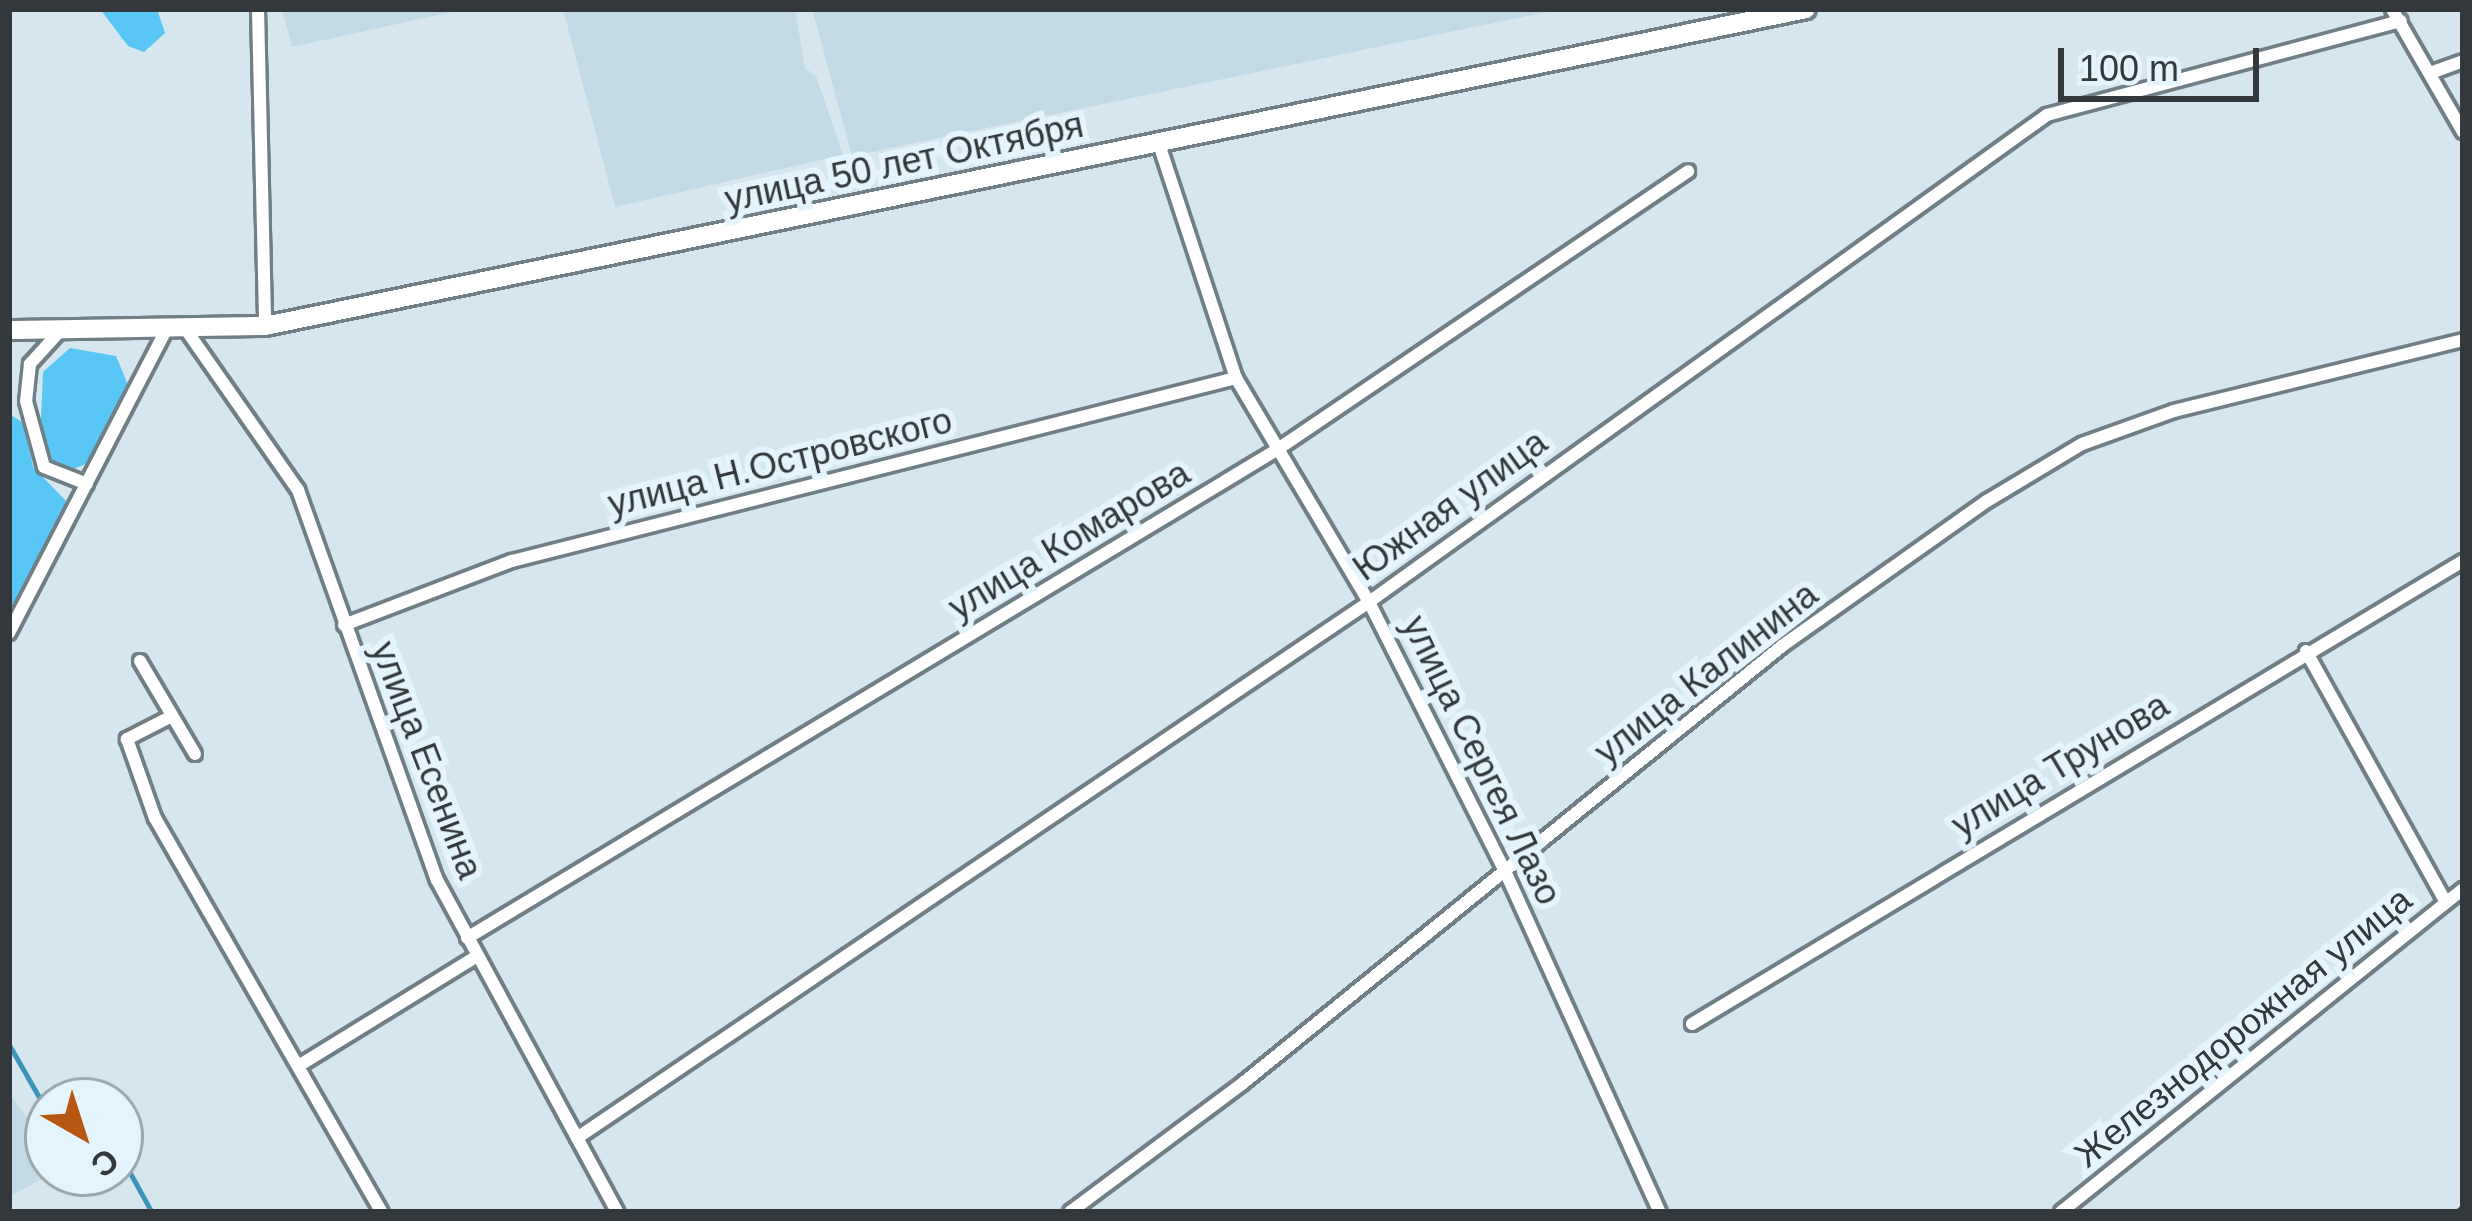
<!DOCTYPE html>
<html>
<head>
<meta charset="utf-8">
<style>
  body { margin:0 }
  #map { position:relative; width:2472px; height:1221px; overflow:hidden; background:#d6e6ef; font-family:Arial,sans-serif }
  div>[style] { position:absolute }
  .built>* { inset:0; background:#c2dae6 }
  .green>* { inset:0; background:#58c7f6 }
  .stream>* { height:4.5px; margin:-2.25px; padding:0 2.25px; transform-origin:2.25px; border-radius:2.25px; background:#3b95ba }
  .roads { filter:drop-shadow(3px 0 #707f86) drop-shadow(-3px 0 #707f86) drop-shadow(0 3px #707f86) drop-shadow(0 -3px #707f86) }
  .street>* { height:12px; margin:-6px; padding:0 6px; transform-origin:6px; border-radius:6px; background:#fff }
  .primary>* { height:18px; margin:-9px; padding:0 9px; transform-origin:9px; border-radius:9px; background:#fff }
  .rail>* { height:4.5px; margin-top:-2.25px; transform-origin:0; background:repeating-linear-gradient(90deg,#434a4d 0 21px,transparent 0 42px) }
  span { translate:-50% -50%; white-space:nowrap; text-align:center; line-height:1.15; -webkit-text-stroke:12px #e3f4fc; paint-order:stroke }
  .street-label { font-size:36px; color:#32383b }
  .frame { position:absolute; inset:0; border:12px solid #32383b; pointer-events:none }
  .north { position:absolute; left:24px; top:1077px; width:120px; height:120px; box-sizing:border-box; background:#e3f4fc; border:3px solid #9ca9af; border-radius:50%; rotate:141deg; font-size:33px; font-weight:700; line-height:48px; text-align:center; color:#32383b }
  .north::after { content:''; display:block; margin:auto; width:42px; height:54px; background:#b75713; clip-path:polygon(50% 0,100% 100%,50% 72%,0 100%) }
  .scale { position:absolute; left:2058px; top:48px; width:201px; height:54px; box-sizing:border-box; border:6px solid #32383b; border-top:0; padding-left:15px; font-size:36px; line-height:42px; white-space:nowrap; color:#32383b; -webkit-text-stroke:9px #e3f4fc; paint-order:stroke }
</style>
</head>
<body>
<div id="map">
  <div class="built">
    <div style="clip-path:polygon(282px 9px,466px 9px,292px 47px)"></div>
    <div style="clip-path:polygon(563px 9px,795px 9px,805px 68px,816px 76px,843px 155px,615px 207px)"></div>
    <div style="clip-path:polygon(812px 9px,1561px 9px,852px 156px)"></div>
    <div style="clip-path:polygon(9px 1093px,48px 1147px,53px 1173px,9px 1197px)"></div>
  </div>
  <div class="green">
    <div style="clip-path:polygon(100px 9px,157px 9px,165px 33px,144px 52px,128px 46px)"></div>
    <div style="clip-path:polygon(70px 348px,116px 356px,129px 387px,90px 462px,67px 472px,51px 464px,40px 442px,43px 372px)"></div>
    <div style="clip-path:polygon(9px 414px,24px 423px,33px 467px,67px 502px,9px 614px)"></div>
  </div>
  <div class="stream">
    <div style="left:9px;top:1044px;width:78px;rotate:60.2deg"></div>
    <div style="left:120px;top:1154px;width:66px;rotate:61.1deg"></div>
  </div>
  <div class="roads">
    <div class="street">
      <div style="left:258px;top:9px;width:317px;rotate:88.7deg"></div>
      <div style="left:2392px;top:9px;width:142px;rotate:60deg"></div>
      <div style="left:2433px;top:72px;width:32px;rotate:-20deg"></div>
      <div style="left:1159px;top:144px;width:246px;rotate:71.8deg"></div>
      <div style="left:1236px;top:378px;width:261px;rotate:59.3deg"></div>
      <div style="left:1369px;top:602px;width:301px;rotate:63.2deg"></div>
      <div style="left:1505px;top:871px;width:375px;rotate:65.6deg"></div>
      <div style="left:60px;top:331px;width:45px;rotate:132.3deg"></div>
      <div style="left:30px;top:364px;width:37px;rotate:96deg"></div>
      <div style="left:26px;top:401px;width:68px;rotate:74.7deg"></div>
      <div style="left:44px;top:467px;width:46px;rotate:21.6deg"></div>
      <div style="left:187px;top:331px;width:194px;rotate:55.1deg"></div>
      <div style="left:298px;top:490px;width:414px;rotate:70.4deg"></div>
      <div style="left:437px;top:880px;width:378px;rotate:61.5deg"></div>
      <div style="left:344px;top:625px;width:180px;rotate:-20.9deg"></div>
      <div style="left:512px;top:561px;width:747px;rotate:-14.19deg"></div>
      <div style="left:9px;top:633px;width:339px;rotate:-62.6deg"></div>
      <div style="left:2306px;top:651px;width:286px;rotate:60.9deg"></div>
      <div style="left:140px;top:661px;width:108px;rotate:59.4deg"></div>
      <div style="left:172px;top:716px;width:51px;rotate:152.9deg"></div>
      <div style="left:127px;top:739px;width:84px;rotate:70.5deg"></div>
      <div style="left:155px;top:818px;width:455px;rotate:60.1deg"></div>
      <div style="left:467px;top:938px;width:943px;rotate:-31.08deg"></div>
      <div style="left:1275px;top:451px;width:499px;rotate:-34.1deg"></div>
      <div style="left:1692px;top:1024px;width:899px;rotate:-30.99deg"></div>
      <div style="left:300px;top:1065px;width:208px;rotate:-31.6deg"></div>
      <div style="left:577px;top:1138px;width:956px;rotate:-34.09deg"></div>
      <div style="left:1369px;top:602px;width:835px;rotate:-35.69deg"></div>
      <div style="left:2047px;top:115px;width:366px;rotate:-14.9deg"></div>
      <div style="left:1070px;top:1212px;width:216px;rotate:-36.7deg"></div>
      <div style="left:1243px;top:1083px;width:694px;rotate:-39.03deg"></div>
      <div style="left:1782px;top:646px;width:251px;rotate:-35.3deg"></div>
      <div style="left:1987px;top:501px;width:111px;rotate:-31deg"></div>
      <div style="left:2082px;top:444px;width:98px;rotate:-19.7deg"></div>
      <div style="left:2174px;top:411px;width:298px;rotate:-13.8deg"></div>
      <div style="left:2061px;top:1212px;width:516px;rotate:-38.78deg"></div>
    </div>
    <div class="primary">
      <div style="left:9px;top:330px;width:256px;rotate:-0.9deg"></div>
      <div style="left:265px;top:326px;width:1573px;rotate:-11.62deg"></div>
    </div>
  </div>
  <div class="rail">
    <div style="left:2457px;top:1212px;width:8px;rotate:-45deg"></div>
  </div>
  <div class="street-label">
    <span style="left:904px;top:162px;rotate:-12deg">улица 50 лет Октября</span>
    <span style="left:780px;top:462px;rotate:-14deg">улица Н.Островского</span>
    <span style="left:1450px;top:505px;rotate:-36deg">Южная улица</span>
    <span style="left:1069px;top:540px;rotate:-31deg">улица Комарова</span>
    <span style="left:1706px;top:673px;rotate:-38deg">улица Калинина</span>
    <span style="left:427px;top:760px;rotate:69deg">улица Есенина</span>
    <span style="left:1482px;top:760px;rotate:64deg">улица Сергея Лазо</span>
    <span style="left:2060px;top:765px;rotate:-31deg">улица Трунова</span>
    <span style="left:2243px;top:1027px;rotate:-39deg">Железнодорожная улица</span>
  </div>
  <div class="frame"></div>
  <div class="north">С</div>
  <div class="scale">100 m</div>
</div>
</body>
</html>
